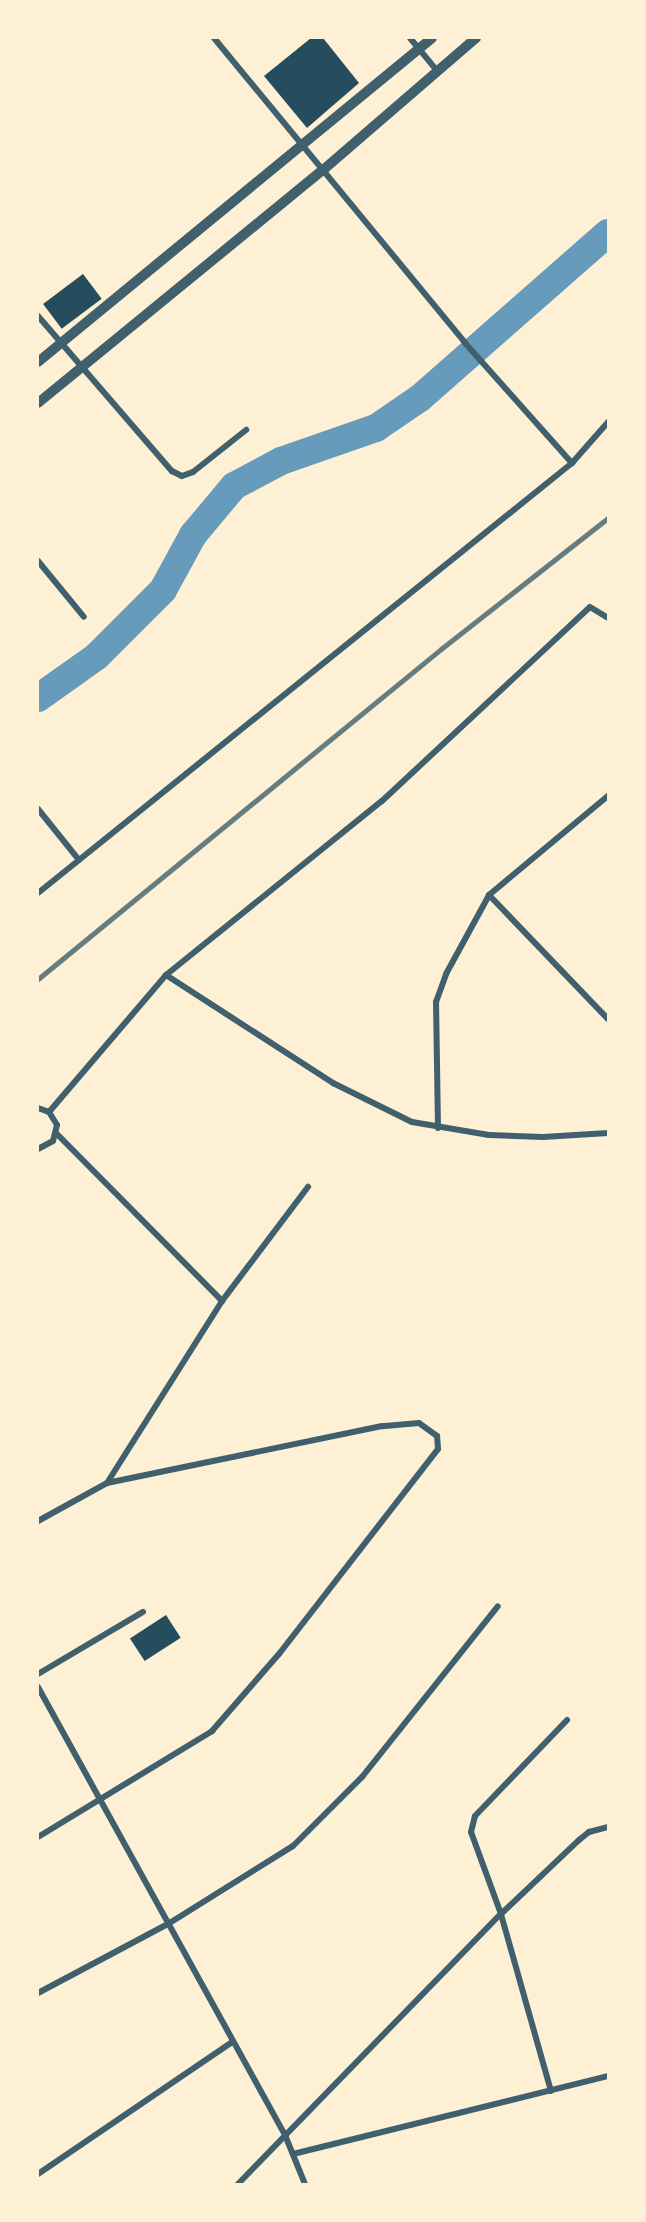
<!DOCTYPE html>
<html>
<head>
<meta charset="utf-8">
<style>
  body { margin:0 }
  #map { position:relative; width:646px; height:2222px; overflow:hidden; background:#fdf0d5; font-family:Helvetica,sans-serif }
  div>[style] { position:absolute }
  .river>* { height:28px; margin:-14px; padding:0 14px; transform-origin:14px; border-radius:14px; background:#669bbc }
  .building>* { inset:0; background:#264d5e; transform-origin:0 0 }
  .minor>* { height:6px; margin:-3px; padding:0 3px; transform-origin:3px; border-radius:3px; background:#3f606c }
  .tertiary>* { height:10px; margin:-5px; padding:0 5px; transform-origin:5px; border-radius:5px; background:#3f606c }
  .rail>* { height:4.5px; margin:-2.25px; padding:0 2.25px; transform-origin:2.25px; border-radius:2.25px; background:#657d81 }
  span { translate:-50% -50%; white-space:nowrap; text-align:center; line-height:1.15; -webkit-text-stroke:5px #fdf0d5; paint-order:stroke }
  .frame { position:absolute; inset:0; border:39px solid #fdf0d5; pointer-events:none }
</style>
</head>
<body>
<div id="map">
  <div class="river">
    <div style="left:38px;top:698px;width:72px;rotate:-35.4deg"></div>
    <div style="left:97px;top:656px;width:93px;rotate:-45deg"></div>
    <div style="left:163px;top:590px;width:63px;rotate:-61.4deg"></div>
    <div style="left:193px;top:535px;width:64px;rotate:-50.1deg"></div>
    <div style="left:234px;top:486px;width:53px;rotate:-28deg"></div>
    <div style="left:281px;top:461px;width:101px;rotate:-19.2deg"></div>
    <div style="left:376px;top:428px;width:53px;rotate:-34.3deg"></div>
    <div style="left:420px;top:398px;width:250px;rotate:-41.3deg"></div>
  </div>
  <div class="building">
    <div style="clip-path:polygon(311px 38px,323px 38px,359px 83px,307px 128px,264px 76px)"></div>
    <div style="left:83px;top:274px;width:31px;height:50px;rotate:53deg"></div>
    <div style="left:166px;top:1615px;width:27px;height:43px;rotate:57deg"></div>
  </div>
  <div class="minor">
    <div style="left:214px;top:38px;width:395px;rotate:50.5deg"></div>
    <div style="left:465px;top:343px;width:161px;rotate:48.3deg"></div>
    <div style="left:410px;top:38px;width:44px;rotate:50.5deg"></div>
    <div style="left:38px;top:316px;width:205px;rotate:49.2deg"></div>
    <div style="left:172px;top:471px;width:11px;rotate:27deg"></div>
    <div style="left:182px;top:476px;width:12px;rotate:-20deg"></div>
    <div style="left:193px;top:472px;width:68px;rotate:-38.4deg"></div>
    <div style="left:38px;top:561px;width:72px;rotate:50.6deg"></div>
    <div style="left:38px;top:809px;width:65px;rotate:51.2deg"></div>
    <div style="left:38px;top:893px;width:686px;rotate:-38.84deg"></div>
    <div style="left:572px;top:463px;width:55px;rotate:-48.7deg"></div>
    <div style="left:489px;top:895px;width:172px;rotate:46.2deg"></div>
    <div style="left:166px;top:975px;width:199px;rotate:32.9deg"></div>
    <div style="left:333px;top:1083px;width:88px;rotate:26.3deg"></div>
    <div style="left:412px;top:1122px;width:78px;rotate:9.6deg"></div>
    <div style="left:489px;top:1135px;width:54px;rotate:2.1deg"></div>
    <div style="left:543px;top:1137px;width:65px;rotate:-3.5deg"></div>
    <div style="left:38px;top:1108px;width:12px;rotate:20deg"></div>
    <div style="left:49px;top:1112px;width:15px;rotate:58deg"></div>
    <div style="left:57px;top:1125px;width:16px;rotate:104deg"></div>
    <div style="left:53px;top:1141px;width:17px;rotate:152deg"></div>
    <div style="left:49px;top:1112px;width:180px;rotate:-49.5deg"></div>
    <div style="left:166px;top:975px;width:277px;rotate:-38.9deg"></div>
    <div style="left:382px;top:801px;width:284px;rotate:-43deg"></div>
    <div style="left:590px;top:607px;width:21px;rotate:31deg"></div>
    <div style="left:438px;top:1128px;width:126px;rotate:-90.9deg"></div>
    <div style="left:436px;top:1002px;width:30px;rotate:-70deg"></div>
    <div style="left:446px;top:974px;width:90px;rotate:-61.4deg"></div>
    <div style="left:489px;top:895px;width:155px;rotate:-39.8deg"></div>
    <div style="left:57px;top:1134px;width:235px;rotate:45.3deg"></div>
    <div style="left:38px;top:1521px;width:79px;rotate:-28.8deg"></div>
    <div style="left:107px;top:1483px;width:215px;rotate:-57.7deg"></div>
    <div style="left:222px;top:1301px;width:143px;rotate:-53deg"></div>
    <div style="left:38px;top:1674px;width:122px;rotate:-30.6deg"></div>
    <div style="left:38px;top:1687px;width:512px;rotate:61.13deg"></div>
    <div style="left:285px;top:2135px;width:53px;rotate:67.8deg"></div>
    <div style="left:38px;top:1837px;width:204px;rotate:-31.3deg"></div>
    <div style="left:212px;top:1731px;width:102px;rotate:-49deg"></div>
    <div style="left:279px;top:1654px;width:259px;rotate:-52.2deg"></div>
    <div style="left:438px;top:1449px;width:13px;rotate:-94deg"></div>
    <div style="left:437px;top:1436px;width:22px;rotate:-144deg"></div>
    <div style="left:419px;top:1423px;width:37px;rotate:175deg"></div>
    <div style="left:382px;top:1426px;width:281px;rotate:168.3deg"></div>
    <div style="left:38px;top:1993px;width:147px;rotate:-28deg"></div>
    <div style="left:168px;top:1924px;width:147px;rotate:-32deg"></div>
    <div style="left:293px;top:1846px;width:98px;rotate:-45deg"></div>
    <div style="left:362px;top:1777px;width:218px;rotate:-51.5deg"></div>
    <div style="left:551px;top:2091px;width:184px;rotate:-105.8deg"></div>
    <div style="left:501px;top:1914px;width:87px;rotate:-110.1deg"></div>
    <div style="left:471px;top:1832px;width:16px;rotate:-76deg"></div>
    <div style="left:475px;top:1816px;width:133px;rotate:-46.2deg"></div>
    <div style="left:293px;top:2154px;width:325px;rotate:-13.9deg"></div>
    <div style="left:38px;top:2174px;width:233px;rotate:-34.2deg"></div>
    <div style="left:238px;top:2184px;width:377px;rotate:-45.8deg"></div>
    <div style="left:501px;top:1914px;width:108px;rotate:-43.5deg"></div>
    <div style="left:579px;top:1840px;width:13px;rotate:-39deg"></div>
    <div style="left:589px;top:1832px;width:20px;rotate:-15deg"></div>
  </div>
  <div class="tertiary">
    <div style="left:38px;top:362px;width:510px;rotate:-39.43deg"></div>
    <div style="left:38px;top:403px;width:368px;rotate:-39.3deg"></div>
    <div style="left:323px;top:170px;width:202px;rotate:-40.8deg"></div>
  </div>
  <div class="rail">
    <div style="left:38px;top:979px;width:521px;rotate:-39.31deg"></div>
    <div style="left:441px;top:649px;width:212px;rotate:-38.1deg"></div>
  </div>
  <div class="frame"></div>
</div>
</body>
</html>
